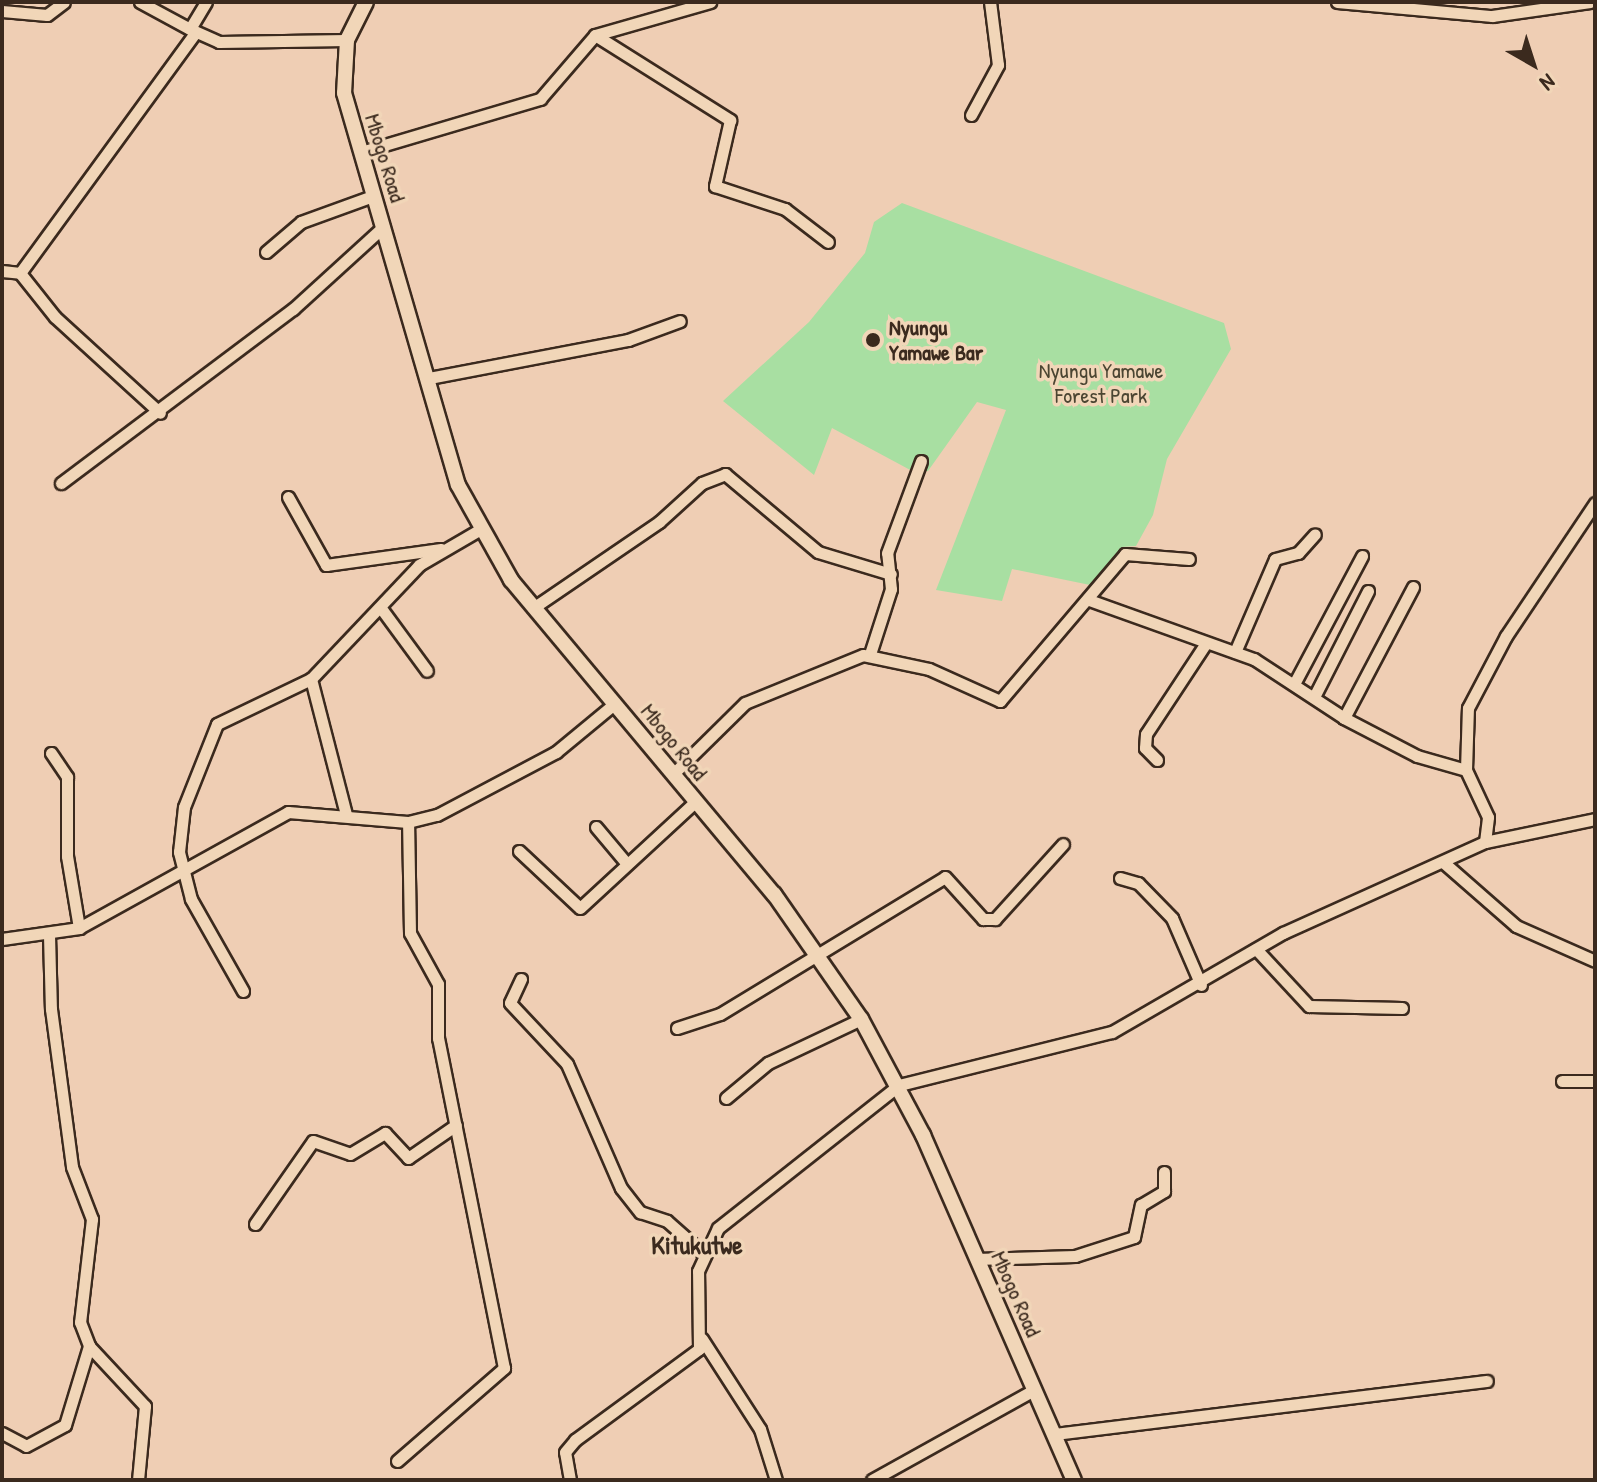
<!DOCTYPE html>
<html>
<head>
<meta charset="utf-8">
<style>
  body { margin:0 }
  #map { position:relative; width:1597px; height:1482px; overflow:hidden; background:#efceb4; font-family:"Patrick Hand",sans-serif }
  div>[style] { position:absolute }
  .green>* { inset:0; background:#a8dfa2 }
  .roads { filter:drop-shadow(2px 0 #3b2a1e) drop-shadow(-2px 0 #3b2a1e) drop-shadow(0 2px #3b2a1e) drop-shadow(0 -2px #3b2a1e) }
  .minor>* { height:11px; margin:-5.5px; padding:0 5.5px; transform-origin:5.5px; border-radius:5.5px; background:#f1d6b8 }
  .major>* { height:14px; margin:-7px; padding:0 7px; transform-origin:7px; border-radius:7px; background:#f1d6b8 }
  .dots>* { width:22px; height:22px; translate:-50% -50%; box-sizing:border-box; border:4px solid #f1d6b8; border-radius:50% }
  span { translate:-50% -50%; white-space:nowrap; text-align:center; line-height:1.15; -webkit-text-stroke:7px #f1d6b8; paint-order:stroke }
  .street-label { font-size:22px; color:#3b2a1e }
  .poi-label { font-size:22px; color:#3b2a1e; font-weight:700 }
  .left { translate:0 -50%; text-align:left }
  .park-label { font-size:22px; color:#4b4532 }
  .quarter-label { font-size:26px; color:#3b2a1e; font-weight:700 }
  .frame { position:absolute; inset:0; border:4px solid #3b2a1e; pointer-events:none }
  .north { position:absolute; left:1493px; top:24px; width:80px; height:80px; -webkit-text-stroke:6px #f1d6b8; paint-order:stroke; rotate:141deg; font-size:22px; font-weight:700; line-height:32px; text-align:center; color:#3b2a1e }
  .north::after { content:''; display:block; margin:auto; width:28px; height:36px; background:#3b2a1e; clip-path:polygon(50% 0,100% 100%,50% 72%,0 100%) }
</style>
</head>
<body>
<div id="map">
  <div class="green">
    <div style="clip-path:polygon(902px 203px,1224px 323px,1231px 349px,1167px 459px,1153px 515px,1136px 546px,1122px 547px,1095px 586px,1012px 569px,1002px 601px,936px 590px,1006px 410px,977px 402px,928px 471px,914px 472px,832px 428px,814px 475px,723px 401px,809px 322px,865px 253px,874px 222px)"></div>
  </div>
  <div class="roads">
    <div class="minor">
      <div style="left:140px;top:2px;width:57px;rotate:28.4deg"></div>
      <div style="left:206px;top:2px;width:31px;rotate:121deg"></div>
      <div style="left:190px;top:29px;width:32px;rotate:24deg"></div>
      <div style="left:219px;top:42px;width:128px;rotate:-0.9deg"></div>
      <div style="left:1337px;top:2px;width:156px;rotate:5.2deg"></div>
      <div style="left:1492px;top:16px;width:99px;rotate:-8.1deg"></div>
      <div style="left:2px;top:11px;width:45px;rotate:5.1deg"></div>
      <div style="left:47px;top:15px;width:21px;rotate:-37deg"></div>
      <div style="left:595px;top:35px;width:160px;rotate:32.2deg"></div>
      <div style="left:730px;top:120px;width:68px;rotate:102.8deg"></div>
      <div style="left:715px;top:186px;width:74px;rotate:18.2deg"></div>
      <div style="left:785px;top:209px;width:54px;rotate:37.5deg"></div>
      <div style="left:971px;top:115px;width:57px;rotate:-61.6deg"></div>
      <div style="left:998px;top:65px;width:64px;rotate:-97.2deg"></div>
      <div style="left:361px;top:152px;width:187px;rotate:-16.5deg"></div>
      <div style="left:540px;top:99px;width:84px;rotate:-49.3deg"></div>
      <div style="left:595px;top:35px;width:120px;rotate:-16deg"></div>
      <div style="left:266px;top:252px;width:46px;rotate:-40.6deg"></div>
      <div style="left:301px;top:222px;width:77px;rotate:-19.9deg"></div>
      <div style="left:2px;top:271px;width:18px;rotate:6deg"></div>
      <div style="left:20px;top:273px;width:298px;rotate:-53.9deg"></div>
      <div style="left:20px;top:273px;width:56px;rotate:51.5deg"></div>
      <div style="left:55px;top:317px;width:142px;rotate:42.4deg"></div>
      <div style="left:429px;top:378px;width:203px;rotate:-10.8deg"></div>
      <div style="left:628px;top:340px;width:55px;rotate:-20.1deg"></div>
      <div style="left:61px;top:483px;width:290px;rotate:-36.9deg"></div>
      <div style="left:293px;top:309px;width:122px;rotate:-42.3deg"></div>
      <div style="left:288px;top:497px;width:78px;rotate:60.8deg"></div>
      <div style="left:326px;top:565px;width:116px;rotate:-7.9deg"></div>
      <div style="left:1089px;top:600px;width:175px;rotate:19.7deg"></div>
      <div style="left:1254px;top:659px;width:108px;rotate:33.2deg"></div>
      <div style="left:1344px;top:718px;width:82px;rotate:27.5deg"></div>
      <div style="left:1417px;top:756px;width:51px;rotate:15.9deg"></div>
      <div style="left:533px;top:608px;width:153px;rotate:-34.3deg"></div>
      <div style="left:659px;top:522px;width:58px;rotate:-42.2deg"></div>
      <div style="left:702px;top:483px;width:25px;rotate:-21deg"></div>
      <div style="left:725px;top:474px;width:121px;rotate:40deg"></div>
      <div style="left:818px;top:552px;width:76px;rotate:16.8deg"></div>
      <div style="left:383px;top:611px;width:74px;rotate:53.7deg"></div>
      <div style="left:1235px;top:652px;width:101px;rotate:-66.7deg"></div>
      <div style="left:1275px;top:559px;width:24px;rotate:-15deg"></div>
      <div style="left:1298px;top:553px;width:25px;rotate:-48deg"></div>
      <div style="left:870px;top:654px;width:68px;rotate:-72.1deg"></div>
      <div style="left:891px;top:589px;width:36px;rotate:-96deg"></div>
      <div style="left:887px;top:553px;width:98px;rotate:-69.7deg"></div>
      <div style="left:311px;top:679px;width:139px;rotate:75.5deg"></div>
      <div style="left:1294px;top:684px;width:145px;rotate:-62deg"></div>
      <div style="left:1314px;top:697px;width:119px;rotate:-63deg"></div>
      <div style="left:1344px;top:718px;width:148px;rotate:-62.2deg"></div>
      <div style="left:51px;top:753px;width:29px;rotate:56deg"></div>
      <div style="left:67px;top:777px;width:79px;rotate:90deg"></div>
      <div style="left:67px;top:856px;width:73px;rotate:80.5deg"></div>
      <div style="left:1157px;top:760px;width:17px;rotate:-135deg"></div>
      <div style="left:1145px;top:748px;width:14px;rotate:-86deg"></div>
      <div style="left:1146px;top:734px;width:109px;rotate:-56.6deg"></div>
      <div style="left:673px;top:774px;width:101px;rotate:-44.6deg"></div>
      <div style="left:745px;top:703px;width:127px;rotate:-22.1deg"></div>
      <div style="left:863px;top:655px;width:67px;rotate:12deg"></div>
      <div style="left:929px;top:669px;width:78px;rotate:24.3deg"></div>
      <div style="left:1000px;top:701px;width:193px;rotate:-49.6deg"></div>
      <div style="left:1125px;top:554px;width:64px;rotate:4.5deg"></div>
      <div style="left:596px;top:827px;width:48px;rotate:50deg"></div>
      <div style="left:1485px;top:842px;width:112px;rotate:-11.8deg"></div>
      <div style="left:519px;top:851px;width:83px;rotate:43.1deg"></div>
      <div style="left:580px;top:908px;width:156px;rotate:-42.7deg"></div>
      <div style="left:1443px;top:862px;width:97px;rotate:41.2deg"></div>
      <div style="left:1516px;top:926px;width:86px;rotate:23.9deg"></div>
      <div style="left:1120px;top:878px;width:19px;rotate:16deg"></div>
      <div style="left:1138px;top:883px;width:49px;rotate:45.8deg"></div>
      <div style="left:1172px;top:918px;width:73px;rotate:66.6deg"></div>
      <div style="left:49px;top:935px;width:74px;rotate:88.5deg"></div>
      <div style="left:51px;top:1009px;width:159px;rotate:82.4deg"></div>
      <div style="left:72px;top:1167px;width:56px;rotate:69deg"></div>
      <div style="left:92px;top:1219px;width:104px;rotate:96.6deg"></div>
      <div style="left:80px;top:1322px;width:26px;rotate:69deg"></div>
      <div style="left:89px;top:1346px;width:82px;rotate:47deg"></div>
      <div style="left:145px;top:1406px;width:74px;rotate:95.4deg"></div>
      <div style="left:2px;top:939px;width:78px;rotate:-8.1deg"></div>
      <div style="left:79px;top:928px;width:239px;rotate:-29deg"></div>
      <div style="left:288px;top:812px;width:120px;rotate:4.8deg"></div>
      <div style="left:408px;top:822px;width:30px;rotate:-14deg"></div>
      <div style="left:437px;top:815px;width:135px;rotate:-27.9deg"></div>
      <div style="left:556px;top:752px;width:75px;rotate:-39.6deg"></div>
      <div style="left:1256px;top:949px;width:78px;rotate:47.1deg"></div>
      <div style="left:1309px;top:1006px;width:93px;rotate:1.2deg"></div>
      <div style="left:521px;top:979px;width:26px;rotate:115deg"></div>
      <div style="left:510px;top:1003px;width:83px;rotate:46.9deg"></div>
      <div style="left:567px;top:1064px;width:135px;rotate:66.5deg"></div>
      <div style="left:621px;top:1188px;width:31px;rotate:52deg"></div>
      <div style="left:640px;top:1212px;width:28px;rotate:18deg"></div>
      <div style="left:667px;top:1221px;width:48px;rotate:41.6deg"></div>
      <div style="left:243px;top:991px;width:106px;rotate:-119.5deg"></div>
      <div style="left:191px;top:899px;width:49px;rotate:-104.3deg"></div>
      <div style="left:179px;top:852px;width:45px;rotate:-83.7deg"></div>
      <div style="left:184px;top:807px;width:89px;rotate:-68.3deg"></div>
      <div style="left:217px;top:724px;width:104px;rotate:-25.6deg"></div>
      <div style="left:311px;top:679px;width:157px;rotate:-46.5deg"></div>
      <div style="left:419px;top:565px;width:69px;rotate:-30.3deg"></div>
      <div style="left:677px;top:1028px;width:45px;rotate:-18deg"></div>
      <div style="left:720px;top:1014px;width:263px;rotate:-31.3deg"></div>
      <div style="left:945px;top:877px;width:57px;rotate:47.9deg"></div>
      <div style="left:983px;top:919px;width:12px"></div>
      <div style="left:995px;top:919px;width:101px;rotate:-47.8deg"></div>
      <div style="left:1562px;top:1081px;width:33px"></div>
      <div style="left:726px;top:1098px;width:55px;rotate:-39.8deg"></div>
      <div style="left:768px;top:1063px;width:103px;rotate:-25.3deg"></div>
      <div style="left:255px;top:1224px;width:101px;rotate:-55.1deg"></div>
      <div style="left:313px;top:1141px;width:39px;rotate:19deg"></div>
      <div style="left:350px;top:1154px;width:41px;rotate:-31deg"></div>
      <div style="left:385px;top:1133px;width:34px;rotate:47deg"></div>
      <div style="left:408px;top:1158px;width:58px;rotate:-34.5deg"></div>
      <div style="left:976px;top:1259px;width:99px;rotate:-1.7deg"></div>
      <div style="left:1075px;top:1256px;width:62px;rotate:-17.9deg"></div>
      <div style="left:1134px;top:1237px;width:33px;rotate:-78deg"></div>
      <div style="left:1141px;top:1205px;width:27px;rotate:-31deg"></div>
      <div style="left:1164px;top:1191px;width:19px;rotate:-90deg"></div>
      <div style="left:702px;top:1339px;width:107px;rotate:57.2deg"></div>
      <div style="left:760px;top:1429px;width:53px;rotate:72.6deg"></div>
      <div style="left:2px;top:1433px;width:27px;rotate:28deg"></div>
      <div style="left:26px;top:1446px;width:44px;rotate:-28.3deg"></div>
      <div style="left:65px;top:1425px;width:83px;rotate:-73.1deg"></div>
      <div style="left:1054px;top:1434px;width:436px;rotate:-7deg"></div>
      <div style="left:397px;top:1461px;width:142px;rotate:-41deg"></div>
      <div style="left:504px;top:1368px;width:337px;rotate:-101.3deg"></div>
      <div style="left:438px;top:1038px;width:54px;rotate:-90deg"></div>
      <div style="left:438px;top:984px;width:58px;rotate:-118.8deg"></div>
      <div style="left:410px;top:933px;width:111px;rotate:-91deg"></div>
      <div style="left:570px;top:1480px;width:28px;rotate:-100deg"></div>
      <div style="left:565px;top:1452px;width:16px;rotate:-50deg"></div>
      <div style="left:575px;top:1440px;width:154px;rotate:-36.3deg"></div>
      <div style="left:699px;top:1349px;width:78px;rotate:-90.7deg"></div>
      <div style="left:698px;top:1271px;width:47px;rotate:-65.1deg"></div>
      <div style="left:718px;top:1228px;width:231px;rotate:-38.3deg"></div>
      <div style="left:899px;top:1085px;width:219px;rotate:-14deg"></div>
      <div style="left:1112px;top:1032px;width:198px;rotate:-30.1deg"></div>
      <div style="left:1283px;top:933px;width:222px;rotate:-24.3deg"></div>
      <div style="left:1485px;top:842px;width:25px;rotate:-83deg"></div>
      <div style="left:1488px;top:817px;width:52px;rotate:-115.1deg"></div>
      <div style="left:1466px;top:770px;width:62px;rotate:-88.2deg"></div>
      <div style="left:1468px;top:708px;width:81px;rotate:-62.2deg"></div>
      <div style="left:1506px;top:636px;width:160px;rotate:-56.2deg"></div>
      <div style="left:872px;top:1480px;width:185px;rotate:-29.1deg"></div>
    </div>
    <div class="major">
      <div style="left:366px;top:2px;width:42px;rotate:116.6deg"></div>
      <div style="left:347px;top:40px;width:53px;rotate:93.2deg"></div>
      <div style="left:344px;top:93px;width:408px;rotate:73.8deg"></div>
      <div style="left:458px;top:485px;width:109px;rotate:60.8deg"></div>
      <div style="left:511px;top:580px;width:410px;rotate:50.1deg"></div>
      <div style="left:774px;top:894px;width:152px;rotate:55.2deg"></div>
      <div style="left:861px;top:1019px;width:132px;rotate:61.9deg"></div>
      <div style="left:923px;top:1135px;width:377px;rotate:66.4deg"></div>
    </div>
  </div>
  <div class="dots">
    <div style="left:873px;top:340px;background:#3b2a1e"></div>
  </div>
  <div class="street-label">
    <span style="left:385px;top:158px;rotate:73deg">Mbogo Road</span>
    <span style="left:674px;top:742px;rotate:51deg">Mbogo Road</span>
    <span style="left:1016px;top:1294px;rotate:66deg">Mbogo Road</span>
  </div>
  <div class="poi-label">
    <span class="left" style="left:889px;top:340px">Nyungu<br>Yamawe Bar</span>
  </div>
  <div class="park-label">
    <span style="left:1101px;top:383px">Nyungu Yamawe<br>Forest Park</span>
  </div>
  <div class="quarter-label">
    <span style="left:697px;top:1245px">Kitukutwe</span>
  </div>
  <div class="frame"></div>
  <div class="north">N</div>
</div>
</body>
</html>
